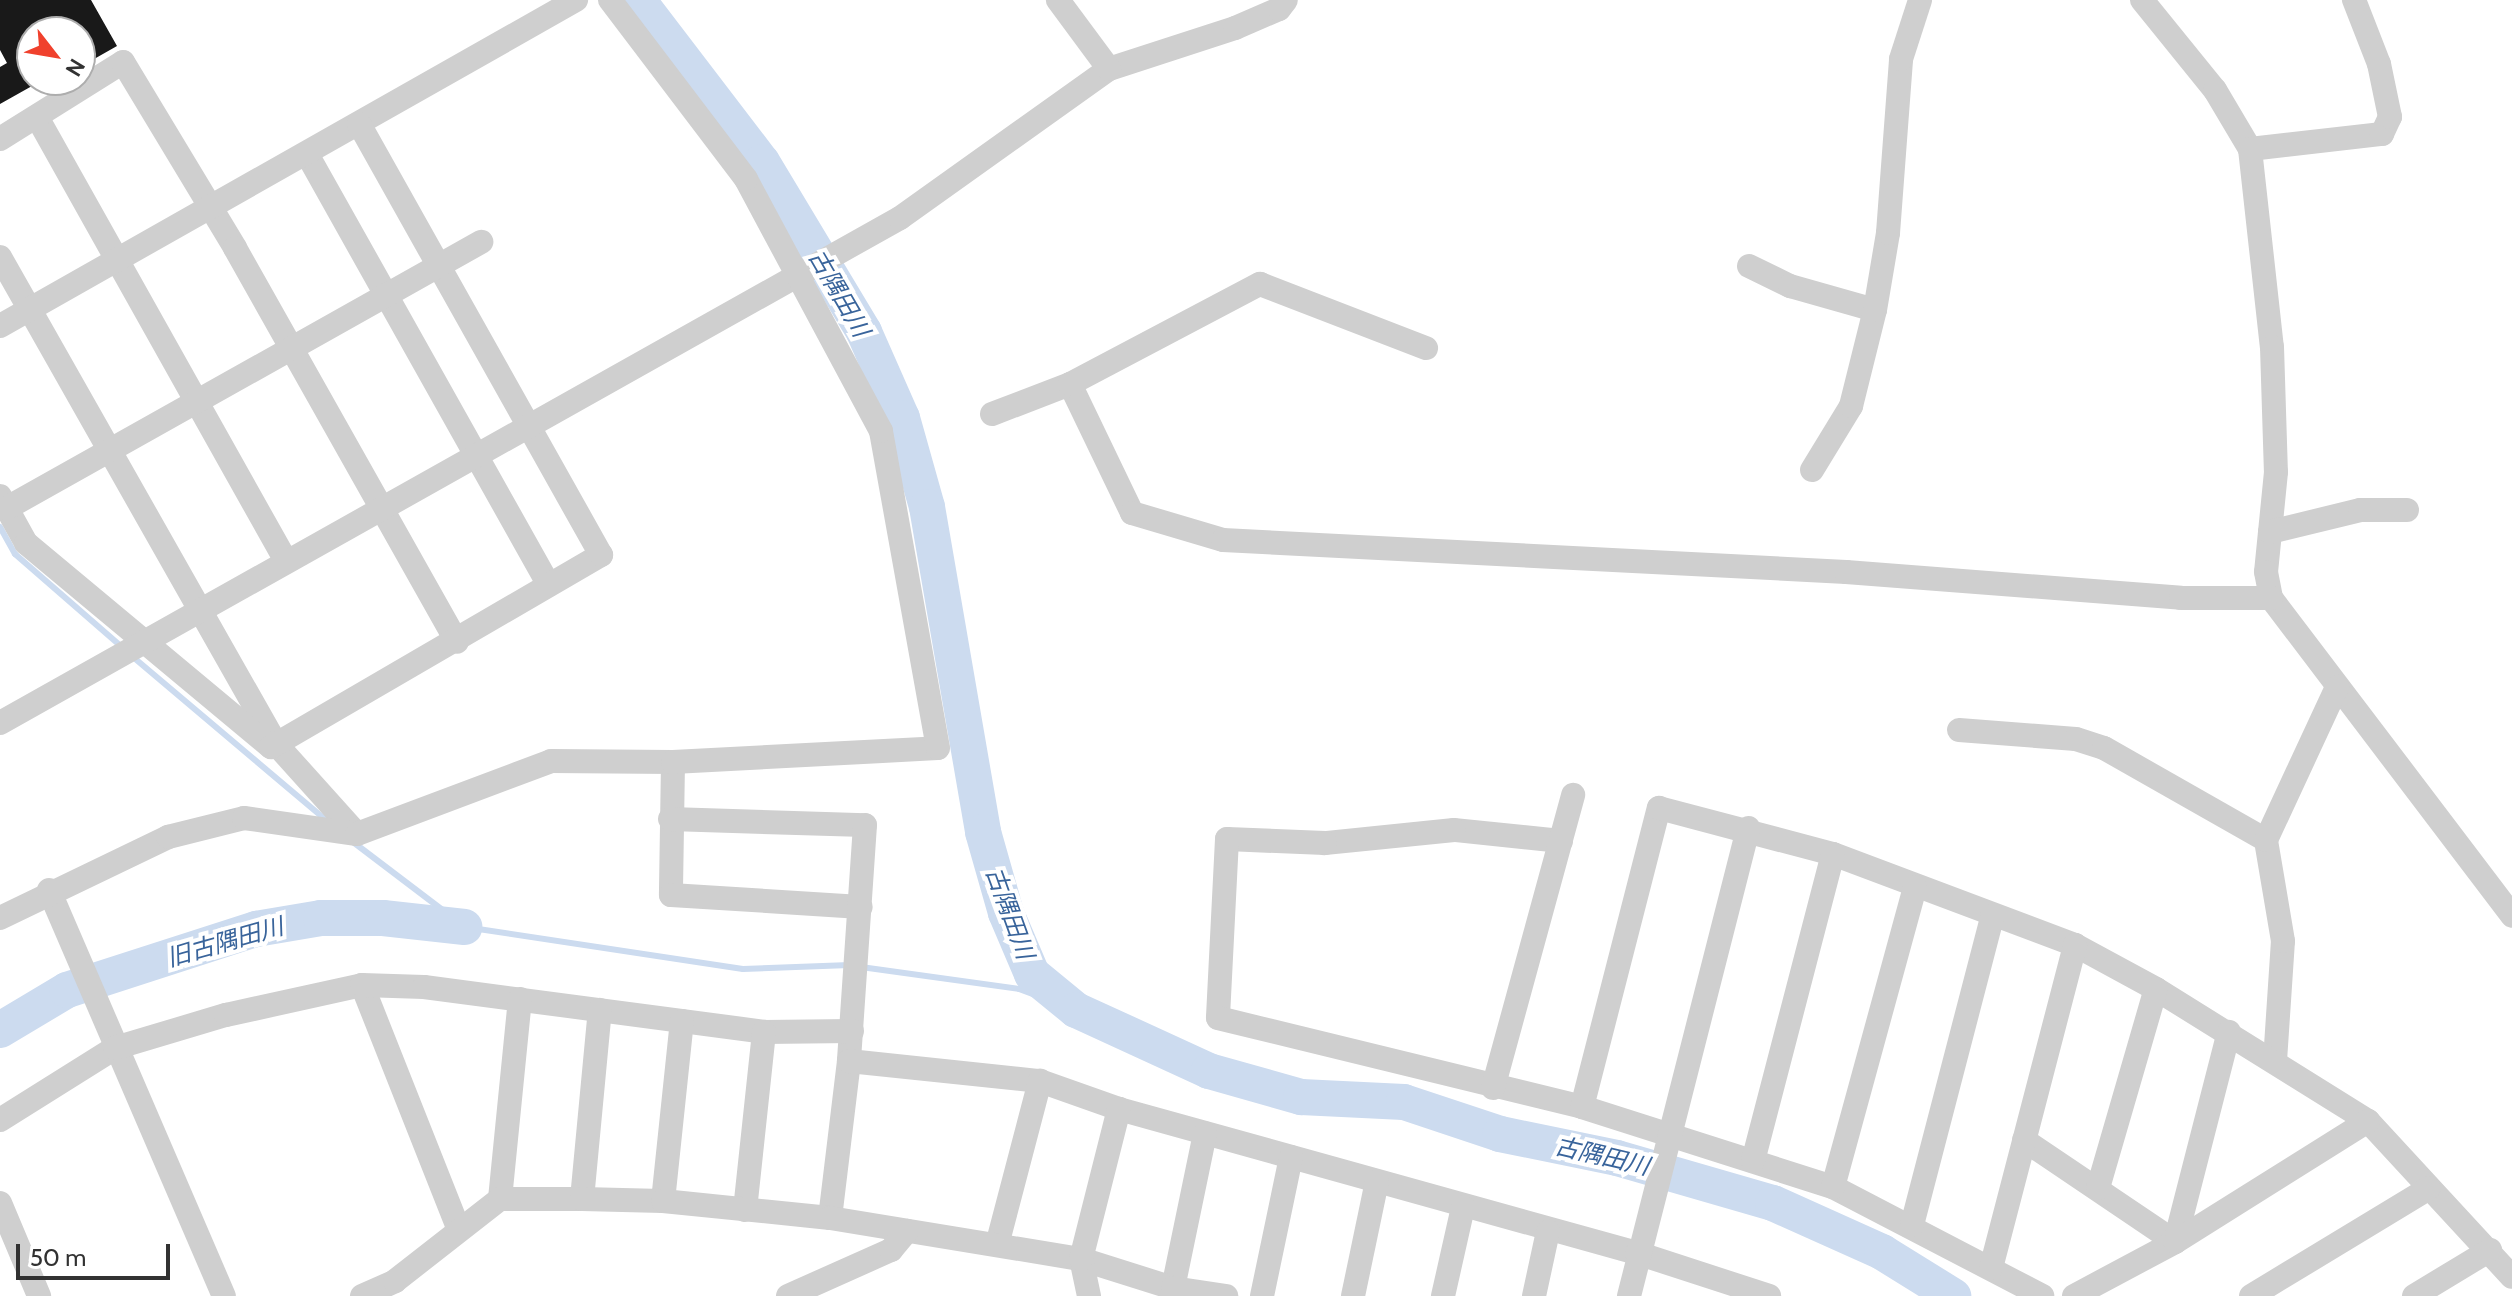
<!DOCTYPE html>
<html>
<head>
<meta charset="utf-8">
<style>
  body { margin:0 }
  #map { position:relative; width:2512px; height:1296px; overflow:hidden; background:#fff; font-family:Cabin,"Noto Sans JP",sans-serif }
  div>[style] { position:absolute }
  .stream>* { height:6px; margin:-3px; padding:0 3px; transform-origin:3px; border-radius:3px; background:#ccdbef }
  .river>* { height:36px; margin:-18px; padding:0 18px; transform-origin:18px; border-radius:18px; background:#ccdbef }
  .building>* { inset:0; background:#191919 }
  .minor>* { height:24px; margin:-12px; padding:0 12px; transform-origin:12px; border-radius:12px; background:#cfcfcf }
  span { translate:-50% -50%; white-space:nowrap; text-align:center; line-height:1.15; -webkit-text-stroke:8px #fff; paint-order:stroke }
  .water-label { font-size:24px; color:#39649b; font-style:italic }
  .north { position:absolute; left:16px; top:16px; width:80px; height:80px; box-sizing:border-box; background:#fff; border:2px solid #adadad; border-radius:50%; rotate:121deg; font-size:22px; font-weight:700; line-height:32px; text-align:center; color:#323232 }
  .north::after { content:''; display:block; margin:auto; width:28px; height:36px; background:#f0412d; clip-path:polygon(50% 0,100% 100%,50% 72%,0 100%) }
  .scale { position:absolute; left:16px; top:1244px; width:154px; height:36px; box-sizing:border-box; border:4px solid #323232; border-top:0; padding-left:10px; font-size:24px; line-height:28px; white-space:nowrap; color:#323232; -webkit-text-stroke:6px #fff; paint-order:stroke }
</style>
</head>
<body>
<div id="map">
  <div class="stream">
    <div style="left:0;top:527px;width:31px;rotate:61deg"></div>
    <div style="left:15px;top:554px;width:142px;rotate:41deg"></div>
    <div style="left:133px;top:657px;width:253px;rotate:40.2deg"></div>
    <div style="left:353px;top:842px;width:141px;rotate:37.2deg"></div>
    <div style="left:465px;top:927px;width:281px;rotate:8.6deg"></div>
    <div style="left:743px;top:969px;width:107px;rotate:-2.1deg"></div>
    <div style="left:861px;top:967px;width:160px;rotate:7.9deg"></div>
    <div style="left:1019px;top:989px;width:61px;rotate:20.2deg"></div>
  </div>
  <div class="river">
    <div style="left:638px;top:0;width:204px;rotate:52.6deg"></div>
    <div style="left:762px;top:162px;width:198px;rotate:59deg"></div>
    <div style="left:864px;top:332px;width:94px;rotate:66.2deg"></div>
    <div style="left:902px;top:418px;width:92px;rotate:74.3deg"></div>
    <div style="left:927px;top:507px;width:330px;rotate:80.2deg"></div>
    <div style="left:983px;top:832px;width:84px;rotate:74.1deg"></div>
    <div style="left:1006px;top:913px;width:66px;rotate:66.9deg"></div>
    <div style="left:1032px;top:974px;width:57px;rotate:39.3deg"></div>
    <div style="left:1076px;top:1010px;width:146px;rotate:24.6deg"></div>
    <div style="left:1209px;top:1071px;width:96px;rotate:15.8deg"></div>
    <div style="left:1301px;top:1097px;width:103px;rotate:2.8deg"></div>
    <div style="left:1404px;top:1102px;width:101px;rotate:18.4deg"></div>
    <div style="left:1500px;top:1134px;width:119px;rotate:11.6deg"></div>
    <div style="left:1617px;top:1158px;width:162px;rotate:16.1deg"></div>
    <div style="left:1773px;top:1203px;width:120px;rotate:24.2deg"></div>
    <div style="left:1882px;top:1252px;width:84px;rotate:31.8deg"></div>
    <div style="left:0;top:1030px;width:78px;rotate:-30.8deg"></div>
    <div style="left:67px;top:990px;width:199px;rotate:-17.9deg"></div>
    <div style="left:256px;top:929px;width:66px;rotate:-9.6deg"></div>
    <div style="left:321px;top:918px;width:62px"></div>
    <div style="left:383px;top:918px;width:82px;rotate:6.3deg"></div>
  </div>
  <div class="building">
    <div style="clip-path:polygon(0 0,91px 0,117px 46px,80px 67px,80px 32px,32px 32px,32px 86px,0 104px,0 67px,7px 63px,0 50px)"></div>
  </div>
  <div class="minor">
    <div style="left:2142px;top:0;width:116px;rotate:51deg"></div>
    <div style="left:2215px;top:90px;width:69px;rotate:59.3deg"></div>
    <div style="left:2250px;top:149px;width:199px;rotate:83.7deg"></div>
    <div style="left:2272px;top:347px;width:125px;rotate:88.2deg"></div>
    <div style="left:2276px;top:472px;width:100px;rotate:95.7deg"></div>
    <div style="left:2266px;top:572px;width:26px;rotate:79deg"></div>
    <div style="left:2271px;top:598px;width:399px;rotate:52.8deg"></div>
    <div style="left:1109px;top:69px;width:133px;rotate:-18deg"></div>
    <div style="left:1235px;top:28px;width:48px;rotate:-23.4deg"></div>
    <div style="left:1279px;top:9px;width:11px;rotate:-52deg"></div>
    <div style="left:37px;top:117px;width:509px;rotate:60.72deg"></div>
    <div style="left:0;top:139px;width:145px;rotate:-32deg"></div>
    <div style="left:123px;top:62px;width:217px;rotate:58.9deg"></div>
    <div style="left:235px;top:248px;width:452px;rotate:60.6deg"></div>
    <div style="left:2250px;top:149px;width:133px;rotate:-6.5deg"></div>
    <div style="left:2382px;top:134px;width:19px;rotate:-65deg"></div>
    <div style="left:2390px;top:117px;width:54px;rotate:-101.7deg"></div>
    <div style="left:2379px;top:64px;width:69px;rotate:-111.3deg"></div>
    <div style="left:307px;top:154px;width:494px;rotate:60.7deg"></div>
    <div style="left:0;top:257px;width:560px;rotate:60.46deg"></div>
    <div style="left:276px;top:744px;width:121px;rotate:48deg"></div>
    <div style="left:1749px;top:266px;width:46px;rotate:26deg"></div>
    <div style="left:1790px;top:286px;width:88px;rotate:15.8deg"></div>
    <div style="left:0;top:326px;width:662px;rotate:-29.51deg"></div>
    <div style="left:1070px;top:384px;width:143px;rotate:64.3deg"></div>
    <div style="left:1132px;top:513px;width:95px;rotate:16.5deg"></div>
    <div style="left:1223px;top:540px;width:624px;rotate:2.94deg"></div>
    <div style="left:1846px;top:572px;width:336px;rotate:4.4deg"></div>
    <div style="left:2181px;top:598px;width:90px"></div>
    <div style="left:992px;top:414px;width:84px;rotate:-21deg"></div>
    <div style="left:1070px;top:384px;width:215px;rotate:-27.8deg"></div>
    <div style="left:1260px;top:284px;width:178px;rotate:21.1deg"></div>
    <div style="left:1812px;top:470px;width:75px;rotate:-58.6deg"></div>
    <div style="left:1851px;top:406px;width:99px;rotate:-76deg"></div>
    <div style="left:1875px;top:310px;width:78px;rotate:-80.4deg"></div>
    <div style="left:1888px;top:233px;width:174px;rotate:-85.7deg"></div>
    <div style="left:1901px;top:59px;width:62px;rotate:-72.1deg"></div>
    <div style="left:0;top:496px;width:54px;rotate:61deg"></div>
    <div style="left:26px;top:543px;width:319px;rotate:39.8deg"></div>
    <div style="left:271px;top:747px;width:382px;rotate:-30.2deg"></div>
    <div style="left:601px;top:555px;width:494px;rotate:-119.3deg"></div>
    <div style="left:7px;top:508px;width:544px;rotate:-29.3deg"></div>
    <div style="left:2270px;top:532px;width:93px;rotate:-13.7deg"></div>
    <div style="left:2360px;top:510px;width:47px"></div>
    <div style="left:0;top:723px;width:1032px;rotate:-29.3deg"></div>
    <div style="left:900px;top:218px;width:257px;rotate:-35.5deg"></div>
    <div style="left:1109px;top:69px;width:86px;rotate:-126.5deg"></div>
    <div style="left:1959px;top:730px;width:117px;rotate:4.4deg"></div>
    <div style="left:2076px;top:739px;width:29px;rotate:18deg"></div>
    <div style="left:2104px;top:748px;width:186px;rotate:29.6deg"></div>
    <div style="left:673px;top:762px;width:133px;rotate:90.9deg"></div>
    <div style="left:671px;top:895px;width:190px;rotate:3.6deg"></div>
    <div style="left:670px;top:819px;width:195px;rotate:1.8deg"></div>
    <div style="left:865px;top:825px;width:237px;rotate:93.9deg"></div>
    <div style="left:849px;top:1061px;width:158px;rotate:96.9deg"></div>
    <div style="left:1561px;top:841px;width:108px;rotate:-174.1deg"></div>
    <div style="left:1454px;top:830px;width:130px;rotate:174.2deg"></div>
    <div style="left:1325px;top:843px;width:98px;rotate:-177.7deg"></div>
    <div style="left:1227px;top:839px;width:179px;rotate:92.9deg"></div>
    <div style="left:1218px;top:1018px;width:375px;rotate:13.7deg"></div>
    <div style="left:1582px;top:1107px;width:263px;rotate:17.7deg"></div>
    <div style="left:1833px;top:1187px;width:236px;rotate:27.5deg"></div>
    <div style="left:49px;top:890px;width:442px;rotate:66.7deg"></div>
    <div style="left:0;top:918px;width:187px;rotate:-25.7deg"></div>
    <div style="left:168px;top:837px;width:78px;rotate:-14deg"></div>
    <div style="left:244px;top:818px;width:114px;rotate:8.1deg"></div>
    <div style="left:357px;top:834px;width:207px;rotate:-20.6deg"></div>
    <div style="left:551px;top:761px;width:122px;rotate:0.5deg"></div>
    <div style="left:673px;top:762px;width:265px;rotate:-3deg"></div>
    <div style="left:938px;top:748px;width:322px;rotate:-100.2deg"></div>
    <div style="left:881px;top:431px;width:286px;rotate:-118.2deg"></div>
    <div style="left:746px;top:179px;width:225px;rotate:-127.2deg"></div>
    <div style="left:362px;top:985px;width:260px;rotate:68.4deg"></div>
    <div style="left:849px;top:1061px;width:192px;rotate:6deg"></div>
    <div style="left:1040px;top:1081px;width:84px;rotate:19.5deg"></div>
    <div style="left:1119px;top:1109px;width:538px;rotate:15.54deg"></div>
    <div style="left:1637px;top:1253px;width:139px;rotate:18deg"></div>
    <div style="left:2275px;top:1061px;width:120px;rotate:-86.2deg"></div>
    <div style="left:2283px;top:941px;width:102px;rotate:-99.6deg"></div>
    <div style="left:2266px;top:840px;width:169px;rotate:-65.1deg"></div>
    <div style="left:1493px;top:1088px;width:304px;rotate:-74.7deg"></div>
    <div style="left:1582px;top:1107px;width:309px;rotate:-75.6deg"></div>
    <div style="left:1659px;top:808px;width:180px;rotate:14.8deg"></div>
    <div style="left:1833px;top:854px;width:259px;rotate:20.6deg"></div>
    <div style="left:2075px;top:945px;width:92px;rotate:28.5deg"></div>
    <div style="left:2156px;top:989px;width:250px;rotate:31.9deg"></div>
    <div style="left:2368px;top:1121px;width:212px;rotate:47.3deg"></div>
    <div style="left:0;top:1120px;width:136px;rotate:-32.1deg"></div>
    <div style="left:115px;top:1048px;width:116px;rotate:-16.6deg"></div>
    <div style="left:226px;top:1015px;width:139px;rotate:-12.4deg"></div>
    <div style="left:362px;top:985px;width:62px;rotate:1.8deg"></div>
    <div style="left:424px;top:987px;width:343px;rotate:7.5deg"></div>
    <div style="left:764px;top:1032px;width:88px;rotate:-0.7deg"></div>
    <div style="left:2024px;top:1140px;width:182px;rotate:34deg"></div>
    <div style="left:2175px;top:1242px;width:217px;rotate:-75.6deg"></div>
    <div style="left:1753px;top:1161px;width:317px;rotate:-75.4deg"></div>
    <div style="left:1833px;top:1187px;width:311px;rotate:-74.7deg"></div>
    <div style="left:2098px;top:1188px;width:207px;rotate:-73.8deg"></div>
    <div style="left:500px;top:1199px;width:201px;rotate:-84.3deg"></div>
    <div style="left:582px;top:1199px;width:190px;rotate:-84.6deg"></div>
    <div style="left:663px;top:1201px;width:181px;rotate:-84deg"></div>
    <div style="left:0;top:1203px;width:101px;rotate:67.2deg"></div>
    <div style="left:745px;top:1210px;width:179px;rotate:-83.9deg"></div>
    <div style="left:1912px;top:1225px;width:320px;rotate:-75.4deg"></div>
    <div style="left:997px;top:1245px;width:170px;rotate:-75.3deg"></div>
    <div style="left:1991px;top:1268px;width:334px;rotate:-75.4deg"></div>
    <div style="left:1173px;top:1288px;width:158px;rotate:-78.3deg"></div>
    <div style="left:362px;top:1296px;width:36px;rotate:-24deg"></div>
    <div style="left:395px;top:1281px;width:133px;rotate:-38deg"></div>
    <div style="left:500px;top:1199px;width:82px"></div>
    <div style="left:582px;top:1199px;width:81px;rotate:1.4deg"></div>
    <div style="left:663px;top:1201px;width:168px;rotate:5.8deg"></div>
    <div style="left:830px;top:1218px;width:254px;rotate:9.3deg"></div>
    <div style="left:1081px;top:1259px;width:96px;rotate:17.5deg"></div>
    <div style="left:1173px;top:1288px;width:54px;rotate:8.6deg"></div>
    <div style="left:788px;top:1296px;width:113px;rotate:-24.1deg"></div>
    <div style="left:891px;top:1250px;width:25px;rotate:-50deg"></div>
    <div style="left:1089px;top:1296px;width:38px;rotate:-102deg"></div>
    <div style="left:1081px;top:1259px;width:155px;rotate:-75.8deg"></div>
    <div style="left:1262px;top:1296px;width:142px;rotate:-78.2deg"></div>
    <div style="left:1353px;top:1296px;width:117px;rotate:-78.2deg"></div>
    <div style="left:1443px;top:1296px;width:91px;rotate:-77.3deg"></div>
    <div style="left:1534px;top:1296px;width:66px;rotate:-77.8deg"></div>
    <div style="left:1629px;top:1296px;width:483px;rotate:-75.7deg"></div>
    <div style="left:2074px;top:1296px;width:115px;rotate:-28.1deg"></div>
    <div style="left:2175px;top:1242px;width:228px;rotate:-32.1deg"></div>
    <div style="left:2251px;top:1296px;width:208px;rotate:-31.2deg"></div>
    <div style="left:2414px;top:1296px;width:89px;rotate:-31.2deg"></div>
  </div>
  <div class="water-label">
    <span style="left:839px;top:293px;rotate:60deg">古隅田川</span>
    <span style="left:1010px;top:913px;rotate:70deg">古隅田川</span>
    <span style="left:225px;top:942px;rotate:-16deg">旧古隅田川</span>
    <span style="left:1602px;top:1156px;rotate:13deg">古隅田川</span>
  </div>
  <div class="north">N</div>
  <div class="scale">50 m</div>
</div>
</body>
</html>
